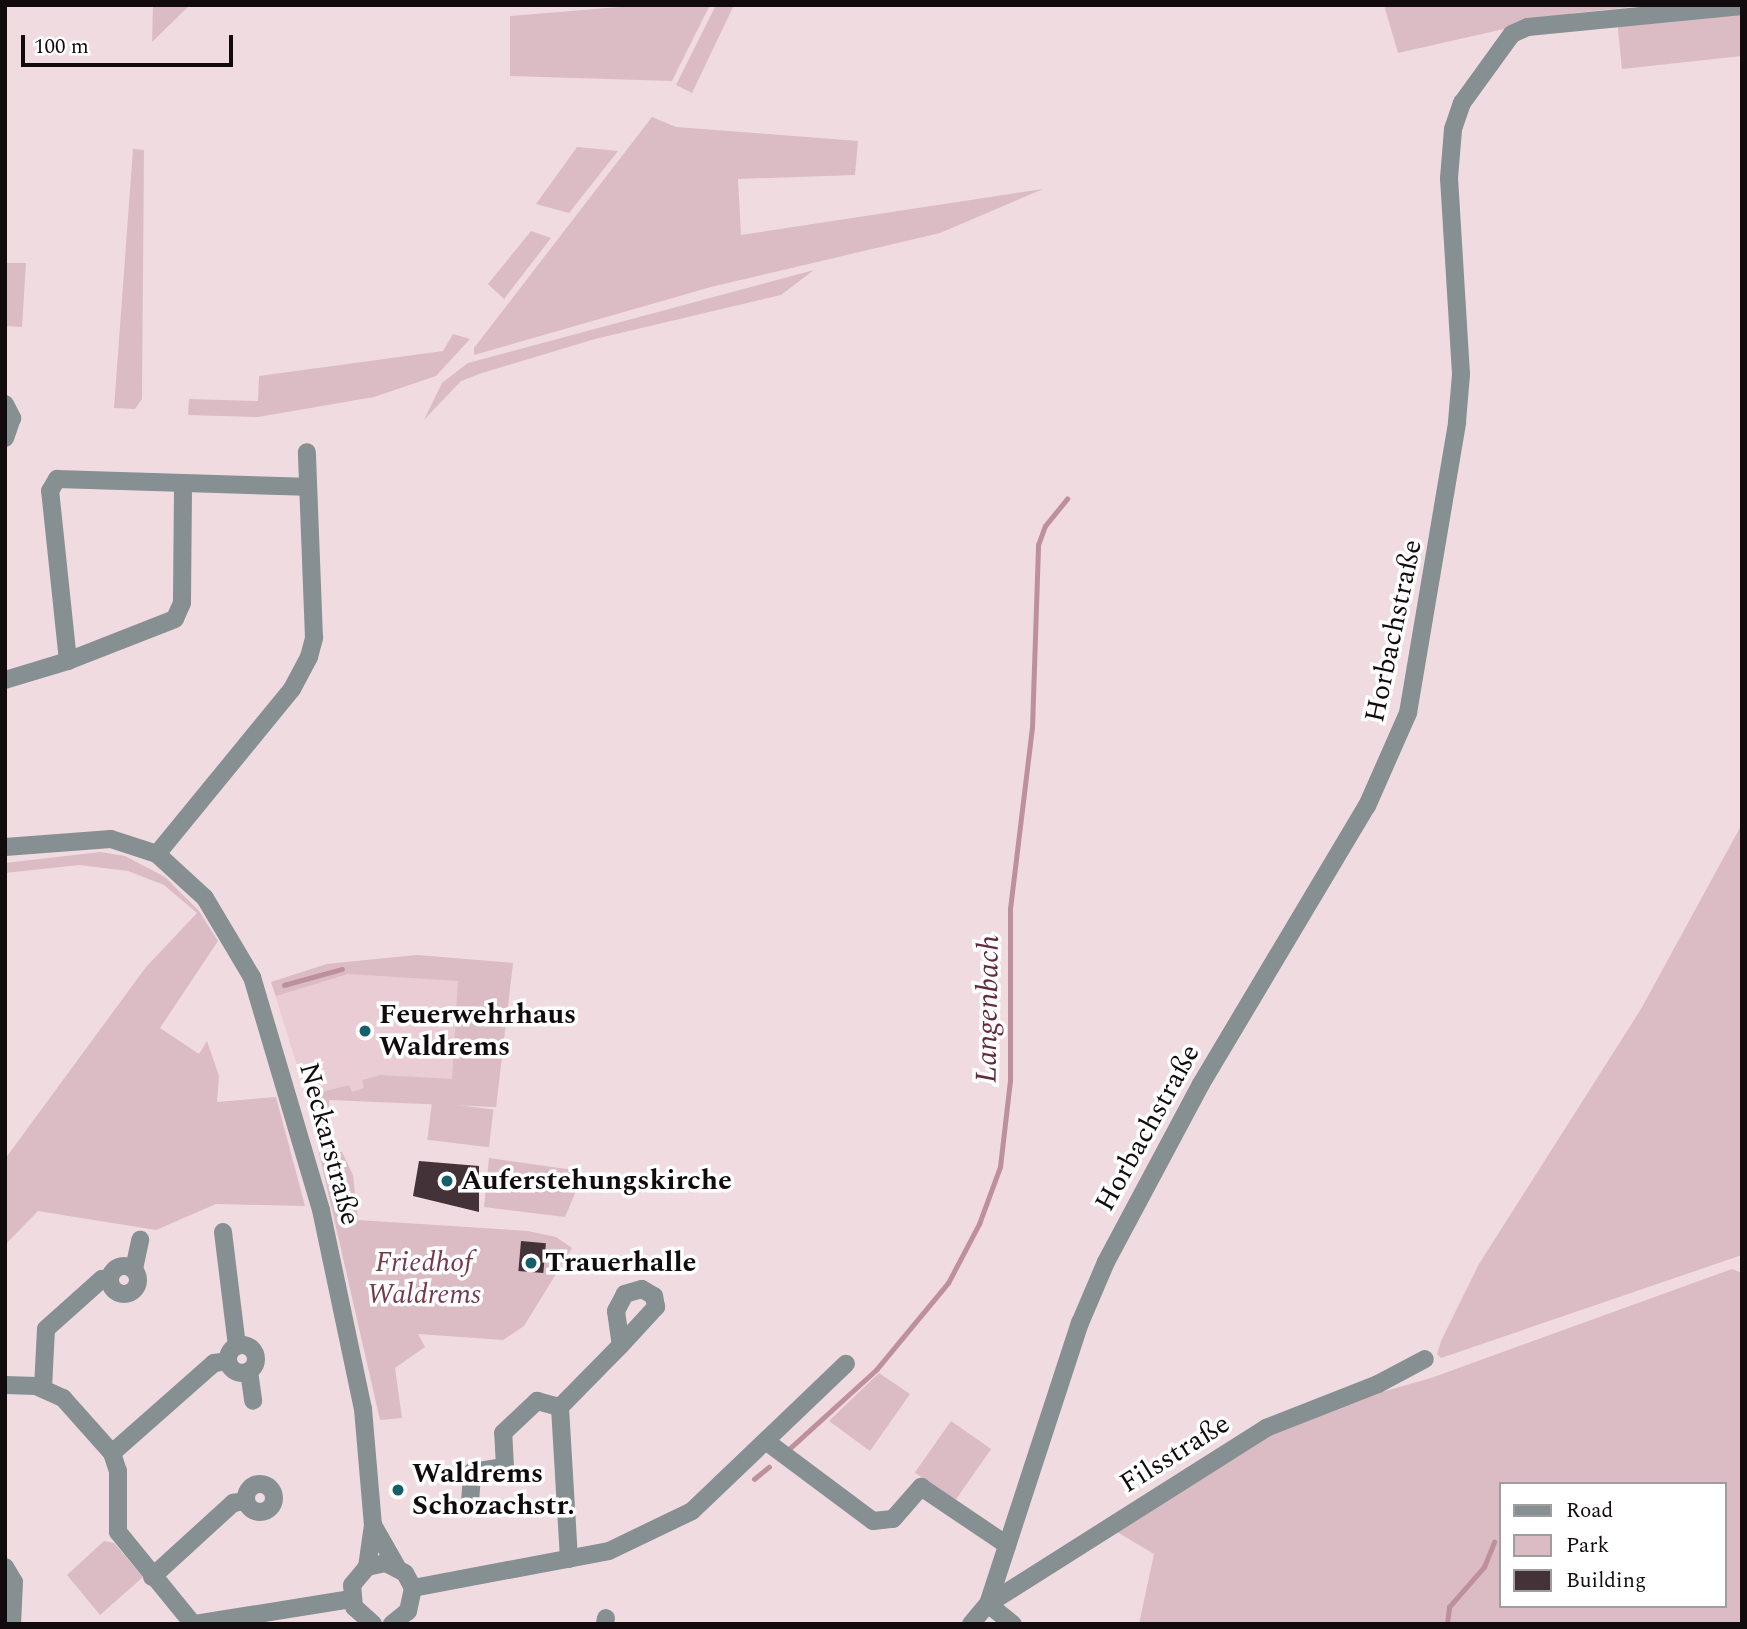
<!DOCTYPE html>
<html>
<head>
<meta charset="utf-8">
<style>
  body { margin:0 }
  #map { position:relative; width:1747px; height:1629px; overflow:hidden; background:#f0dbe1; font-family:Spectral,serif }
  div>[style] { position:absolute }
  .built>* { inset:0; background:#eacdd4 }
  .green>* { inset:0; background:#dbbcc4; transform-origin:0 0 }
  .stream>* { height:4.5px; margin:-2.25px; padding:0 2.25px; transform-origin:2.25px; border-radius:2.25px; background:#be8f9c }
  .building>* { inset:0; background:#433338; transform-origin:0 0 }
  .minor>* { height:18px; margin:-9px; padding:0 9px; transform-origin:9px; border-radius:9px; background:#868f91 }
  .minor>.ring { margin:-9px; padding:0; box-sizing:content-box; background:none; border:18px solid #868f91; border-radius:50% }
  .dots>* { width:19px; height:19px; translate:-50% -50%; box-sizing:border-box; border:4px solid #fff; border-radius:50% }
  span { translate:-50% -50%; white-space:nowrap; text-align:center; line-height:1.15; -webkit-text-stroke:7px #fff; paint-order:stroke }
  .street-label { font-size:28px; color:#110b0d }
  .poi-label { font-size:28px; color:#110b0d; font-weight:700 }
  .left { translate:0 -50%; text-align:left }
  .park-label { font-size:28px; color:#76394c; font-style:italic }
  .water-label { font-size:30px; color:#65293d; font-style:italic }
  .frame { position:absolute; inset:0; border:7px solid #110b0d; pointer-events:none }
  .legend { position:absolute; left:1499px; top:1482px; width:228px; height:126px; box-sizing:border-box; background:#fff; border:2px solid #a09d9e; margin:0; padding:9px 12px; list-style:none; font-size:21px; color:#110b0d }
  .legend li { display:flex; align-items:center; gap:14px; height:35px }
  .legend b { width:35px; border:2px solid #a09d9e }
  .scale { position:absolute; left:21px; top:35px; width:212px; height:32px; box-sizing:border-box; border:4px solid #110b0d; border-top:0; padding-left:9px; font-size:21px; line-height:24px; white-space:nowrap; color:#110b0d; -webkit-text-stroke:5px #fff; paint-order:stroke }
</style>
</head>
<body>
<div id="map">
  <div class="built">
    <div style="clip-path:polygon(417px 955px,513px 963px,496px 1107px,374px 1098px,308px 1101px,271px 982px,327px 964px)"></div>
  </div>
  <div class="green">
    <div style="clip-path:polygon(153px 5px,190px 5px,152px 42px)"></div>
    <div style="clip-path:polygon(644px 5px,710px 5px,672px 81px,510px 76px,510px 16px)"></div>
    <div style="clip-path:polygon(716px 5px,734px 5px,692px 93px,676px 85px)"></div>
    <div style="clip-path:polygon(1384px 5px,1645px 5px,1645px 6px,1574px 13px,1398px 53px)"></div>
    <div style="clip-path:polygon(1742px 12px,1742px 56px,1622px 69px,1617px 20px)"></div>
    <div style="clip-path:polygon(652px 117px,676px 127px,858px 141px,855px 175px,738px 179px,741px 235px,1043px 189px,940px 233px,711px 287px,474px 355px,474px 348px)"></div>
    <div style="clip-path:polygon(577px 147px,618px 151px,569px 213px,536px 204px)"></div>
    <div style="clip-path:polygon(133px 149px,144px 150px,142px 399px,135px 409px,114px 408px)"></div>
    <div style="clip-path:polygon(531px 231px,551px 238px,504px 299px,488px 284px)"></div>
    <div style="clip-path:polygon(5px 263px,26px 263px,22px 327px,5px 326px)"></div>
    <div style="clip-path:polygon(814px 270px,781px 295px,595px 339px,482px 373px,461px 381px,424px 420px,442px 383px,468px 363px)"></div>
    <div style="clip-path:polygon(453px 334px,470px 339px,436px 376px,374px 397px,258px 417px,188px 415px,189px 399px,258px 401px,259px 376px,443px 351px)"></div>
    <div style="clip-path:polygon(1742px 824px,1742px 1255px,1441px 1358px,1437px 1354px,1441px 1341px,1479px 1264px,1641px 1009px)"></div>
    <div style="clip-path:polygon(100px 852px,125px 856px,165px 877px,199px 911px,218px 941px,160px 1028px,199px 1054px,207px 1041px,219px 1076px,217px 1102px,276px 1097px,305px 1206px,216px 1204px,156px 1230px,38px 1211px,5px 1245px,5px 1159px,146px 967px,197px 913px,164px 885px,128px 871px,79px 865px,5px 873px,5px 863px)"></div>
    <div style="clip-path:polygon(417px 955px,513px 963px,496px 1107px,329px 1100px,332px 1153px,342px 1152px,353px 1175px,358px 1220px,528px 1231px,556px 1237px,572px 1248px,524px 1326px,503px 1340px,418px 1334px,425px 1347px,395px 1368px,402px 1418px,380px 1420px,306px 1096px,349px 1085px,352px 1092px,364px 1088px,362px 1080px,380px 1075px,452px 1079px,458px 981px,348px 974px,276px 996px,271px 982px,327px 964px)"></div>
    <div style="left:432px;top:1102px;width:62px;height:38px;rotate:7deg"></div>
    <div style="clip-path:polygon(489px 1158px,574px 1170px,581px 1179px,565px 1217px,484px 1207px)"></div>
    <div style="clip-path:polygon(evenodd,1732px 1269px,1742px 1273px,1742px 1624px,1139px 1624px,1154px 1554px,1117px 1532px,1248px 1446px,1316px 1411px,1431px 1378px,1732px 1269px,1500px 1484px,1724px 1484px,1724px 1606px,1500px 1606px,1500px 1484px)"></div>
    <div style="clip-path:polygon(879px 1373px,910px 1394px,870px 1451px,829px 1421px)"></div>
    <div style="left:951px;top:1421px;width:49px;height:63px;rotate:35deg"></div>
    <div style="clip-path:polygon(104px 1541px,114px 1543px,143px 1577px,100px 1615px,67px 1575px)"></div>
  </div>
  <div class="stream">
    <div style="left:284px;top:985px;width:60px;rotate:-15.4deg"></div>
    <div style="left:788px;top:1450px;width:119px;rotate:-42.3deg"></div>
    <div style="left:876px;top:1370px;width:113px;rotate:-50.4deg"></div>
    <div style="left:948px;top:1283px;width:67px;rotate:-62.3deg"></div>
    <div style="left:979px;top:1224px;width:61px;rotate:-69.8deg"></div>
    <div style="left:1000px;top:1167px;width:87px;rotate:-83.4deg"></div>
    <div style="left:1010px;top:1081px;width:172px;rotate:-90deg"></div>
    <div style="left:1010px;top:909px;width:182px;rotate:-83.1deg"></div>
    <div style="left:1032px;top:728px;width:183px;rotate:-88.1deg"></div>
    <div style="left:1038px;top:545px;width:20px;rotate:-70deg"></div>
    <div style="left:1045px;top:526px;width:35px;rotate:-51deg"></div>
    <div style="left:754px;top:1479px;width:19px;rotate:-39deg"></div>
    <div style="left:1447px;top:1624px;width:17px;rotate:-83deg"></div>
    <div style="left:1449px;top:1607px;width:53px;rotate:-48.8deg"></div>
    <div style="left:1484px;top:1567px;width:27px;rotate:-68deg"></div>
  </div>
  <div class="building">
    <div style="clip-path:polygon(419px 1161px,479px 1166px,479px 1212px,413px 1196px)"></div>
    <div style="left:521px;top:1241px;width:25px;height:30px;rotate:5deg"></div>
  </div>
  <div class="minor">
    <div style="left:5px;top:404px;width:16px;rotate:63deg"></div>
    <div style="left:12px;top:418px;width:21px;rotate:109deg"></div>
    <div style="left:183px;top:487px;width:116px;rotate:90.5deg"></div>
    <div style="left:182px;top:603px;width:17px;rotate:114deg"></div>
    <div style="left:175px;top:619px;width:115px;rotate:158.6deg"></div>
    <div style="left:68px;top:661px;width:171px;rotate:-96deg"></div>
    <div style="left:50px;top:491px;width:14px;rotate:-60deg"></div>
    <div style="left:57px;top:479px;width:248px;rotate:1.8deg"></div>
    <div style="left:5px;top:680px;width:66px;rotate:-16.8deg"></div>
    <div style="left:5px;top:847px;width:106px;rotate:-4.3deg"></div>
    <div style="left:111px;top:839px;width:48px;rotate:18.1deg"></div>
    <div style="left:157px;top:854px;width:65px;rotate:42.5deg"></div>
    <div style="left:205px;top:898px;width:92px;rotate:59.3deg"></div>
    <div style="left:252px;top:977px;width:243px;rotate:73.5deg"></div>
    <div style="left:321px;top:1210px;width:203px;rotate:78.1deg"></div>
    <div style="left:363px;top:1409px;width:116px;rotate:85.1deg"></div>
    <div style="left:373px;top:1525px;width:42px;rotate:98.1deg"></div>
    <div style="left:157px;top:854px;width:213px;rotate:-50.7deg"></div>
    <div style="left:292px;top:689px;width:36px;rotate:-62deg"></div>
    <div style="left:309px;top:657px;width:20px;rotate:-75deg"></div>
    <div style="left:314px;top:638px;width:186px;rotate:-92.2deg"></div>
    <div style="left:223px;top:1232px;width:115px;rotate:83deg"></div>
    <div class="ring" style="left:110px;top:1266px;width:10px;height:10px"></div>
    <div style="left:134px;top:1269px;width:30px;rotate:-78deg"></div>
    <div class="ring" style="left:228px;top:1345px;width:10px;height:10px"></div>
    <div style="left:249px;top:1371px;width:30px;rotate:82deg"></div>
    <div style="left:5px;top:1385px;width:31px;rotate:2deg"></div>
    <div style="left:36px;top:1386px;width:30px;rotate:24deg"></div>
    <div style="left:63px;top:1398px;width:74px;rotate:48.3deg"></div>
    <div style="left:112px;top:1453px;width:19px;rotate:72deg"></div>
    <div style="left:118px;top:1471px;width:61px;rotate:90deg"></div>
    <div style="left:118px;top:1532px;width:119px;rotate:50.8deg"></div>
    <div style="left:43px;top:1388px;width:59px;rotate:-87.1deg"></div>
    <div style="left:46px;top:1329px;width:75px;rotate:-41.8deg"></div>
    <div style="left:102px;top:1279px;width:8px;rotate:-7deg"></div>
    <div style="left:767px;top:1442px;width:132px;rotate:36.7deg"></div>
    <div style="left:873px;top:1521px;width:20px;rotate:-6deg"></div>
    <div style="left:893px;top:1519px;width:43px;rotate:-48.8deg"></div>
    <div style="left:921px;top:1487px;width:104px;rotate:34deg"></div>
    <div style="left:112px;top:1453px;width:136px;rotate:-41.4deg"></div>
    <div style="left:214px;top:1363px;width:14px;rotate:-8deg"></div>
    <div class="ring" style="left:246px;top:1484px;width:10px;height:10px"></div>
    <div style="left:470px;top:1503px;width:31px;rotate:-86deg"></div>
    <div style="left:472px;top:1472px;width:33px;rotate:-9deg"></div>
    <div style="left:505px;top:1467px;width:34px;rotate:-93deg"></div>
    <div style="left:503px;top:1433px;width:47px;rotate:-43.3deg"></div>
    <div style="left:537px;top:1401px;width:24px;rotate:15deg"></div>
    <div style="left:373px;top:1525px;width:48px;rotate:60.3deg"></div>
    <div style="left:569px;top:1559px;width:152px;rotate:-93.4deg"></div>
    <div style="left:560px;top:1407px;width:87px;rotate:-45.5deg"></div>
    <div style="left:621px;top:1345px;width:52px;rotate:-47.4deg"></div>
    <div style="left:656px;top:1307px;width:11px;rotate:-100deg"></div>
    <div style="left:654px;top:1296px;width:14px;rotate:-150deg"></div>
    <div style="left:642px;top:1289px;width:18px;rotate:164deg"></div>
    <div style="left:625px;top:1294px;width:19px;rotate:118deg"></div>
    <div style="left:616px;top:1311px;width:34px;rotate:82deg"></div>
    <div style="left:5px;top:1567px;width:17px;rotate:59deg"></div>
    <div style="left:14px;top:1582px;width:42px;rotate:92.7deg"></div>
    <div style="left:152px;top:1577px;width:110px;rotate:-42.4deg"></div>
    <div style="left:233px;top:1503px;width:13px;rotate:-9deg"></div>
    <div style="left:413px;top:1588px;width:199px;rotate:-10.7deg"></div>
    <div style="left:609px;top:1551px;width:92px;rotate:-25.7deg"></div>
    <div style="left:692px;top:1511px;width:213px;rotate:-43.7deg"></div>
    <div style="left:988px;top:1604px;width:296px;rotate:-71.9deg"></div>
    <div style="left:1080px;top:1323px;width:66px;rotate:-66.9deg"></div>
    <div style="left:1106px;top:1262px;width:202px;rotate:-61.9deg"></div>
    <div style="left:1201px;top:1084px;width:324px;rotate:-59.2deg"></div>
    <div style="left:1367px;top:806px;width:102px;rotate:-66.2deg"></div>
    <div style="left:1408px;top:713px;width:295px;rotate:-80.4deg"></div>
    <div style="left:1457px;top:422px;width:48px;rotate:-85.2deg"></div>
    <div style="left:1461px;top:374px;width:196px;rotate:-93.5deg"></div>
    <div style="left:1449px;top:178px;width:49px;rotate:-85.3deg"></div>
    <div style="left:1453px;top:129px;width:28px;rotate:-71deg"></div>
    <div style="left:1462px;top:103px;width:85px;rotate:-54.1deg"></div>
    <div style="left:1512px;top:34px;width:17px;rotate:-24deg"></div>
    <div style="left:1528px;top:27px;width:215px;rotate:-5.6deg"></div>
    <div style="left:988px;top:1604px;width:32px;rotate:39deg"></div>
    <div style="left:195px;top:1624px;width:158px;rotate:-9.1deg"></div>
    <div style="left:373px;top:1624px;width:25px;rotate:-138deg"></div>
    <div style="left:354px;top:1607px;width:22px;rotate:-95deg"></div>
    <div style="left:352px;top:1585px;width:23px;rotate:-50deg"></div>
    <div style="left:367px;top:1567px;width:19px;rotate:-12deg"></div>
    <div style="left:386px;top:1563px;width:21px;rotate:28deg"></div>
    <div style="left:405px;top:1573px;width:17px;rotate:62deg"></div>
    <div style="left:413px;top:1588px;width:24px;rotate:102deg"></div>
    <div style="left:408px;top:1611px;width:21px;rotate:141deg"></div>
    <div style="left:605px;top:1624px;width:6px;rotate:-81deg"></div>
    <div style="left:971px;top:1624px;width:26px;rotate:-50deg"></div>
    <div style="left:988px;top:1604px;width:329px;rotate:-32.3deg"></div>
    <div style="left:1266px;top:1428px;width:120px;rotate:-21.4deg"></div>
    <div style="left:1378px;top:1384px;width:53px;rotate:-28deg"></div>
  </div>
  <div class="dots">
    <div style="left:365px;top:1031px;background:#13606c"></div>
    <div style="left:447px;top:1181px;background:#13606c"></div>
    <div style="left:531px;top:1263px;background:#13606c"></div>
    <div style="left:398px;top:1490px;background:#13606c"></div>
  </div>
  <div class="street-label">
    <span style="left:1394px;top:631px;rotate:-78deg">Horbachstraße</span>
    <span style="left:1148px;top:1128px;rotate:-61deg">Horbachstraße</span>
    <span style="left:329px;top:1144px;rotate:75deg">Neckarstraße</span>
    <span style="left:1175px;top:1454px;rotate:-32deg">Filsstraße</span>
  </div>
  <div class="poi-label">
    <span class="left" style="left:379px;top:1031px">Feuerwehrhaus<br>Waldrems</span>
    <span class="left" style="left:461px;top:1181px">Auferstehungskirche</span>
    <span class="left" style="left:545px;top:1263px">Trauerhalle</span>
    <span class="left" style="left:412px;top:1490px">Waldrems<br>Schozachstr.</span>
  </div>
  <div class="park-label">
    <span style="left:424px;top:1279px">Friedhof<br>Waldrems</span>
  </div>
  <div class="water-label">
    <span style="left:988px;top:1009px;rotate:-89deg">Langenbach</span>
  </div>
  <div class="frame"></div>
  <ul class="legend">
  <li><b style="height:9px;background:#868f91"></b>Road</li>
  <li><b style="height:19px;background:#dbbcc4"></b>Park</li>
  <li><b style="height:19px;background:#433338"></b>Building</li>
  </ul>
  <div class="scale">100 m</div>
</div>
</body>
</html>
